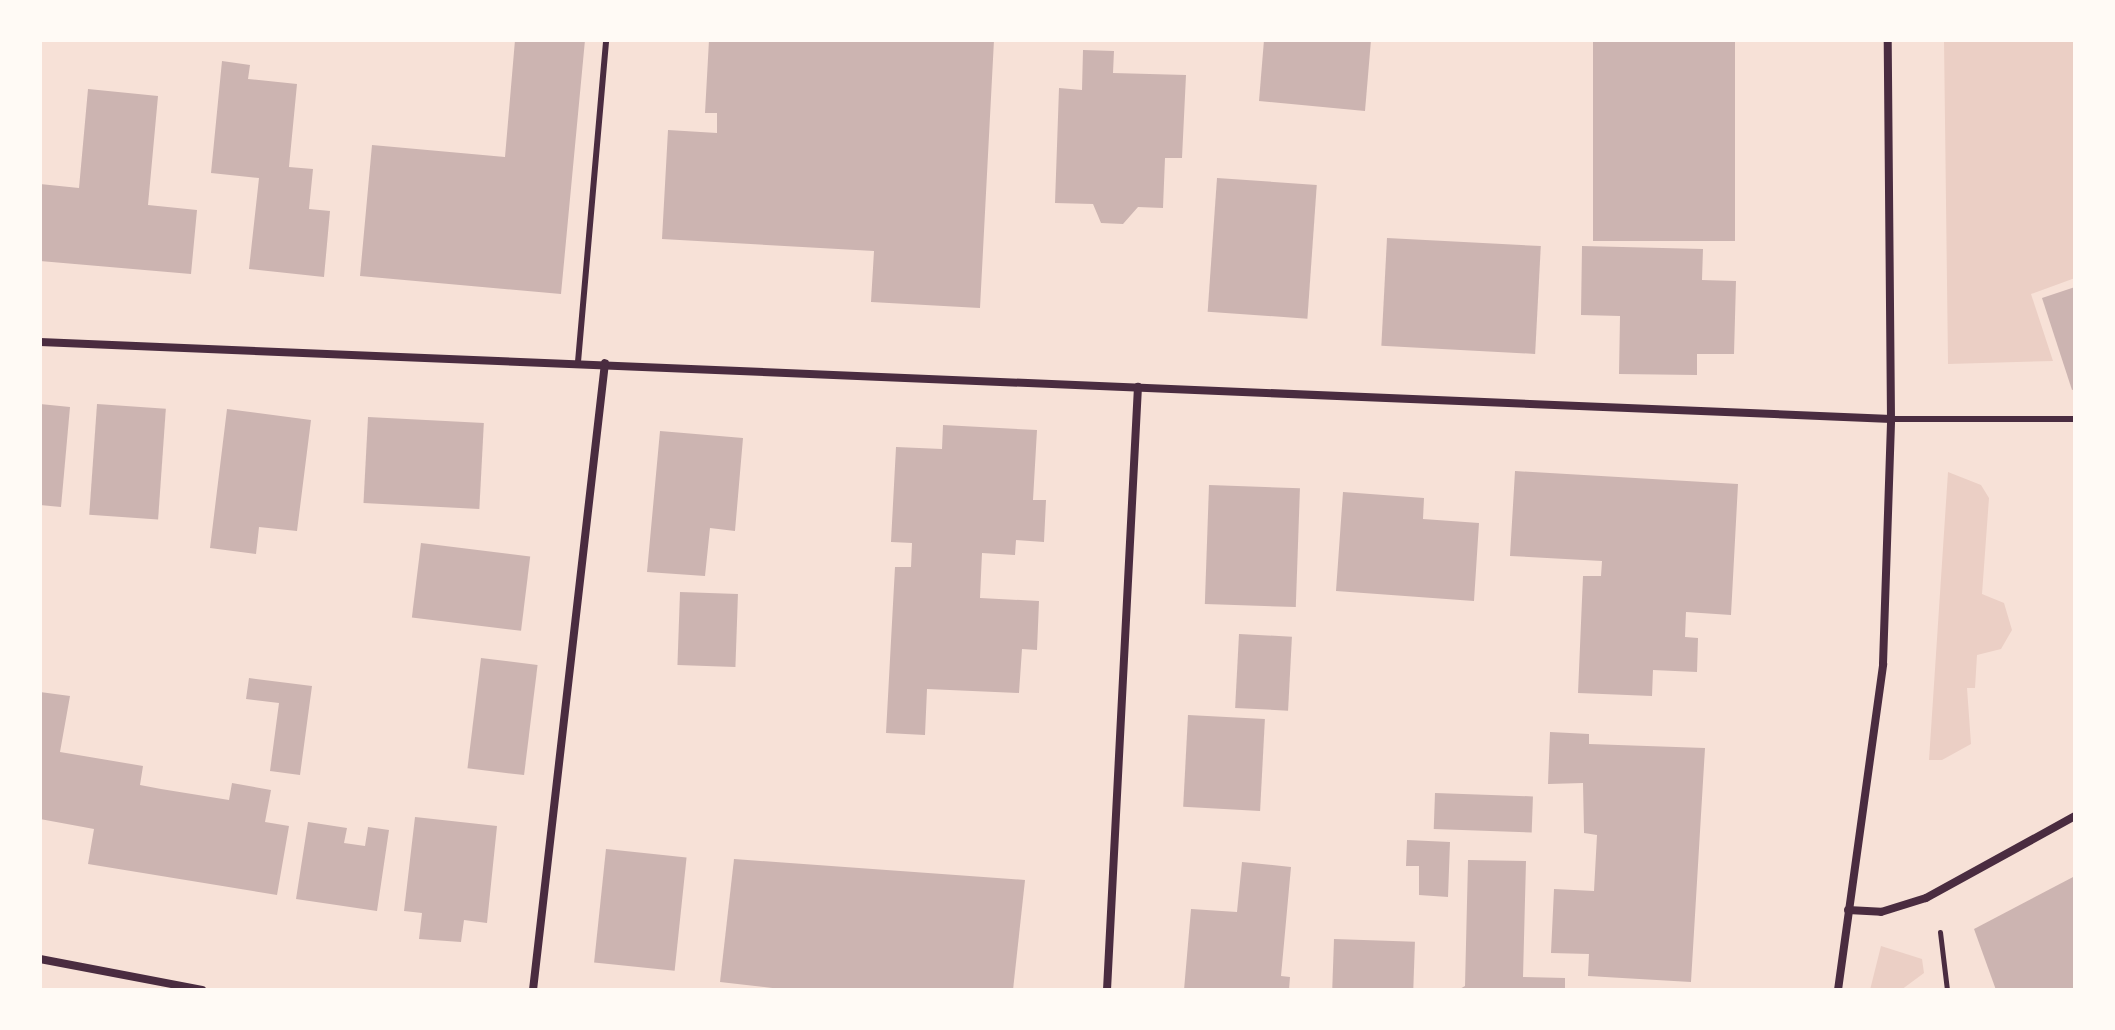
<!DOCTYPE html>
<html>
<head>
<meta charset="utf-8">
<style>
  body { margin:0 }
  #map { position:relative; width:2115px; height:1030px; overflow:hidden; background:#f7e1d7; font-family:Commissioner,sans-serif }
  div>[style] { position:absolute }
  .green>* { inset:0; background:#ebcfc5 }
  .building>* { inset:0; background:#ccb4b1; transform-origin:0 0 }
  .path>* { height:5px; margin:-2.5px; padding:0 2.5px; transform-origin:2.5px; border-radius:2.5px; background:#4a2c40 }
  .service>* { height:6px; margin:-3px; padding:0 3px; transform-origin:3px; border-radius:3px; background:#4a2c40 }
  .minor>* { height:8px; margin:-4px; padding:0 4px; transform-origin:4px; border-radius:4px; background:#4a2c40 }
  span { translate:-50% -50%; white-space:nowrap; text-align:center; line-height:1.15; -webkit-text-stroke:6px #fffaf5; paint-order:stroke }
  .frame { position:absolute; inset:0; border:42px solid #fffaf5; pointer-events:none }
</style>
</head>
<body>
<div id="map">
  <div class="green">
    <div style="clip-path:polygon(1944px 40px,2075px 40px,2075px 278px,2031px 294px,2053px 361px,1948px 364px)"></div>
    <div style="clip-path:polygon(1948px 472px,1981px 485px,1989px 498px,1982px 594px,2004px 603px,2012px 630px,2001px 649px,1977px 655px,1975px 688px,1967px 688px,1971px 744px,1942px 760px,1929px 760px)"></div>
    <div style="clip-path:polygon(1881px 946px,1922px 959px,1924px 973px,1901px 990px,1870px 990px)"></div>
  </div>
  <div class="building">
    <div style="clip-path:polygon(515px 40px,585px 40px,561px 294px,360px 276px,372px 145px,505px 157px)"></div>
    <div style="clip-path:polygon(709px 40px,994px 40px,980px 308px,871px 302px,874px 251px,662px 239px,668px 130px,717px 133px,717px 113px,705px 113px)"></div>
    <div style="clip-path:polygon(1264px 40px,1371px 40px,1365px 111px,1259px 101px)"></div>
    <div style="left:1593px;top:40px;width:142px;height:201px"></div>
    <div style="clip-path:polygon(1083px 50px,1114px 51px,1113px 73px,1186px 75px,1182px 158px,1165px 158px,1163px 208px,1138px 207px,1123px 224px,1101px 223px,1093px 204px,1055px 203px,1059px 88px,1082px 90px)"></div>
    <div style="clip-path:polygon(222px 61px,250px 65px,248px 79px,297px 84px,289px 167px,313px 169px,309px 209px,330px 211px,324px 277px,249px 269px,259px 178px,211px 173px)"></div>
    <div style="clip-path:polygon(88px 89px,158px 96px,148px 205px,197px 210px,191px 274px,40px 261px,40px 184px,79px 188px)"></div>
    <div style="left:1217px;top:178px;width:100px;height:134px;rotate:4deg"></div>
    <div style="left:1387px;top:238px;width:154px;height:108px;rotate:3deg"></div>
    <div style="clip-path:polygon(1582px 246px,1703px 249px,1702px 280px,1736px 281px,1734px 354px,1697px 354px,1697px 375px,1619px 374px,1620px 316px,1581px 315px)"></div>
    <div style="clip-path:polygon(2075px 287px,2075px 389px,2072px 390px,2042px 298px)"></div>
    <div style="clip-path:polygon(40px 404px,70px 407px,61px 507px,40px 505px)"></div>
    <div style="left:97px;top:404px;width:69px;height:111px;rotate:4deg"></div>
    <div style="clip-path:polygon(227px 409px,311px 420px,297px 531px,259px 527px,256px 554px,210px 548px)"></div>
    <div style="left:368px;top:417px;width:116px;height:86px;rotate:3deg"></div>
    <div style="clip-path:polygon(943px 425px,1037px 430px,1033px 500px,1046px 500px,1044px 542px,1016px 540px,1015px 555px,982px 553px,980px 598px,1039px 601px,1037px 650px,1022px 649px,1019px 693px,927px 689px,925px 735px,886px 733px,895px 567px,911px 567px,912px 543px,891px 542px,896px 447px,942px 449px)"></div>
    <div style="clip-path:polygon(660px 431px,743px 438px,735px 531px,710px 528px,705px 576px,647px 572px)"></div>
    <div style="clip-path:polygon(1515px 471px,1738px 484px,1731px 615px,1686px 612px,1685px 637px,1698px 638px,1697px 672px,1653px 670px,1652px 696px,1578px 693px,1583px 576px,1601px 576px,1602px 561px,1510px 556px)"></div>
    <div style="left:1209px;top:485px;width:91px;height:119px;rotate:2deg"></div>
    <div style="clip-path:polygon(1343px 492px,1424px 498px,1423px 519px,1479px 523px,1474px 601px,1336px 591px)"></div>
    <div style="left:421px;top:543px;width:110px;height:75px;rotate:7deg"></div>
    <div style="left:680px;top:592px;width:58px;height:73px;rotate:2deg"></div>
    <div style="left:1239px;top:634px;width:53px;height:74px;rotate:3deg"></div>
    <div style="left:481px;top:658px;width:57px;height:111px;rotate:7deg"></div>
    <div style="clip-path:polygon(249px 678px,312px 686px,300px 775px,270px 771px,279px 703px,246px 699px)"></div>
    <div style="clip-path:polygon(40px 692px,70px 696px,60px 752px,143px 766px,140px 785px,161px 789px,229px 800px,232px 783px,271px 790px,265px 822px,289px 826px,277px 895px,88px 864px,94px 829px,40px 819px)"></div>
    <div style="left:1188px;top:715px;width:77px;height:92px;rotate:3deg"></div>
    <div style="clip-path:polygon(1550px 732px,1589px 734px,1589px 744px,1705px 748px,1691px 982px,1588px 976px,1589px 954px,1551px 953px,1554px 889px,1594px 891px,1597px 835px,1584px 833px,1583px 783px,1548px 784px)"></div>
    <div style="left:1435px;top:793px;width:98px;height:36px;rotate:2deg"></div>
    <div style="clip-path:polygon(415px 817px,497px 826px,487px 923px,464px 920px,461px 942px,419px 939px,422px 913px,404px 911px)"></div>
    <div style="clip-path:polygon(308px 822px,347px 828px,344px 843px,365px 846px,368px 827px,389px 830px,377px 911px,296px 899px)"></div>
    <div style="clip-path:polygon(1407px 840px,1450px 842px,1448px 897px,1419px 895px,1419px 866px,1406px 866px)"></div>
    <div style="left:606px;top:849px;width:81px;height:114px;rotate:6deg"></div>
    <div style="clip-path:polygon(734px 859px,1025px 880px,1013px 990px,789px 990px,720px 982px)"></div>
    <div style="clip-path:polygon(1468px 860px,1526px 861px,1523px 977px,1565px 978px,1565px 990px,1458px 990px,1465px 986px)"></div>
    <div style="clip-path:polygon(1242px 862px,1291px 867px,1281px 976px,1290px 977px,1289px 990px,1184px 990px,1191px 909px,1237px 912px)"></div>
    <div style="clip-path:polygon(2075px 876px,2075px 990px,1996px 990px,1974px 929px)"></div>
    <div style="left:1334px;top:939px;width:81px;height:51px;rotate:2deg"></div>
  </div>
  <div class="path">
    <div style="left:1940px;top:932px;width:58px;rotate:83.1deg"></div>
  </div>
  <div class="service">
    <div style="left:578px;top:362px;width:323px;rotate:-85deg"></div>
    <div style="left:1891px;top:419px;width:184px"></div>
  </div>
  <div class="minor">
    <div style="left:40px;top:342px;width:1853px;rotate:2.38deg"></div>
    <div style="left:1848px;top:910px;width:33px;rotate:3deg"></div>
    <div style="left:1881px;top:912px;width:47px;rotate:-17.3deg"></div>
    <div style="left:1926px;top:898px;width:170px;rotate:-28.8deg"></div>
    <div style="left:40px;top:959px;width:165px;rotate:10.8deg"></div>
    <div style="left:533px;top:990px;width:631px;rotate:-83.45deg"></div>
    <div style="left:1107px;top:990px;width:604px;rotate:-87.06deg"></div>
    <div style="left:1838px;top:990px;width:329px;rotate:-82.1deg"></div>
    <div style="left:1883px;top:664px;width:245px;rotate:-88.1deg"></div>
    <div style="left:1891px;top:419px;width:379px;rotate:-90.5deg"></div>
  </div>
  <div class="frame"></div>
</div>
</body>
</html>
